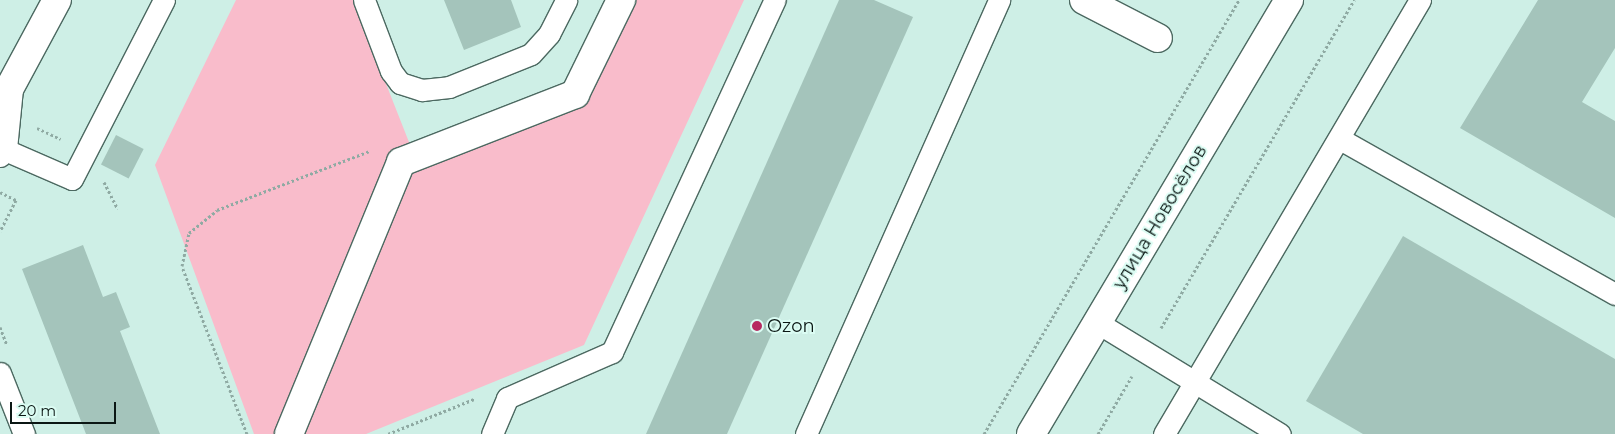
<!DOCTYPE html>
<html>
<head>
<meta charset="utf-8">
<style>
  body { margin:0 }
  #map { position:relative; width:1615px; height:434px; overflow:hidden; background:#ceefe6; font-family:Montserrat,sans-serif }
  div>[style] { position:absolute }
  .green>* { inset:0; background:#f9bccb }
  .building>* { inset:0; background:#a4c4bb; transform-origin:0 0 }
  .path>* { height:3px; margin-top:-1.5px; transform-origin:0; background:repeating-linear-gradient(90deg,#8faaa3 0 2.5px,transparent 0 5px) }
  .roads { filter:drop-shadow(1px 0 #4c6961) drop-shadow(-1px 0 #4c6961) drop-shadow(0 1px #4c6961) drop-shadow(0 -1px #4c6961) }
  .lane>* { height:21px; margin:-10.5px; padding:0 10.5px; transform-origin:10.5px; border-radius:10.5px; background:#fff }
  .street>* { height:28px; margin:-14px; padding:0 14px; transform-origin:14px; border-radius:14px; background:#fff }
  .dots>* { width:14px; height:14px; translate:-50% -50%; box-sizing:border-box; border:2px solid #dbfcf3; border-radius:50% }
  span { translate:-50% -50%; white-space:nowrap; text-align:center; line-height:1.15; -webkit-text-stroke:4px #dbfcf3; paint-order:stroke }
  .street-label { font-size:18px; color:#0b1714 }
  .poi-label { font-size:18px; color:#0b1714 }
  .left { translate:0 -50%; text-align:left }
  .scale { position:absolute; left:10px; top:402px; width:106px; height:22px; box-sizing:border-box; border:2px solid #0b1714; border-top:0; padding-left:6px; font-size:15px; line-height:18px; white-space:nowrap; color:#0b1714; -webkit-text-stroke:4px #dbfcf3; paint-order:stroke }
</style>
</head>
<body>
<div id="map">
  <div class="green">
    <div style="clip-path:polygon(236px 0,353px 0,418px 165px,583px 98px,632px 0,744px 0,584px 345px,366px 434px,254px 434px,155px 165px)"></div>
  </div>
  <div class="building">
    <div style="clip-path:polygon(444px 0,511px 0,521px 27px,464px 50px)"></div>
    <div style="clip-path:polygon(839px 0,874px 0,913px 17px,727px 434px,646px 434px)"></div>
    <div style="clip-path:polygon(1538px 0,1615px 0,1615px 48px,1582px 102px,1615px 121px,1615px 218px,1460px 128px)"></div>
    <div style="left:116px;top:135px;width:31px;height:33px;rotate:27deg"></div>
    <div style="clip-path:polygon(1403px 236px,1615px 359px,1615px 434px,1363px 434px,1306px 401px)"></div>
    <div style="clip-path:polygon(83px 245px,103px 297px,116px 292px,130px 327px,120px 331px,160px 434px,86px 434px,22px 269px)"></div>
  </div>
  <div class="path">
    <div style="left:37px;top:128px;width:26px;rotate:25deg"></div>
    <div style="left:104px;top:182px;width:30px;rotate:63deg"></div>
    <div style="left:0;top:192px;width:18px;rotate:27deg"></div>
    <div style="left:16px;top:200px;width:35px;rotate:117deg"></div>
    <div style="left:0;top:327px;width:19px;rotate:69deg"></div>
    <div style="left:1161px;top:328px;width:381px;rotate:-59.5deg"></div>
    <div style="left:247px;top:434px;width:180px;rotate:-111.2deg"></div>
    <div style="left:182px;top:266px;width:34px;rotate:-78deg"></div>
    <div style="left:189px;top:233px;width:36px;rotate:-39deg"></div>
    <div style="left:217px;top:210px;width:164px;rotate:-21.1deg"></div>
    <div style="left:388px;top:434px;width:93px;rotate:-22.1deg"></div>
    <div style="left:984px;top:434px;width:503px;rotate:-59.56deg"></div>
    <div style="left:1098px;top:434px;width:67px;rotate:-59.6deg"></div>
  </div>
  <div class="roads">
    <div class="lane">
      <div style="left:364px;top:0;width:76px;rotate:69.2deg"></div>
      <div style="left:391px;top:71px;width:15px;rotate:53deg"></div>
      <div style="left:400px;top:83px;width:23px;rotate:18deg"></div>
      <div style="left:422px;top:90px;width:27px;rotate:-6deg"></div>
      <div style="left:449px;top:87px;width:88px;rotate:-21.9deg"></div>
      <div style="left:531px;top:54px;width:27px;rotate:-48deg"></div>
      <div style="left:549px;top:34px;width:38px;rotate:-63deg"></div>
      <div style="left:1340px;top:139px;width:316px;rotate:29.4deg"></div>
      <div style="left:0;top:156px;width:8px;rotate:-67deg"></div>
      <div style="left:3px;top:149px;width:75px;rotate:23.5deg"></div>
      <div style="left:72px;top:179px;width:201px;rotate:-62.8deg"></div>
      <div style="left:1098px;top:323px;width:213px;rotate:31.4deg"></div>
      <div style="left:0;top:373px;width:66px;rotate:68.5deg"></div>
      <div style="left:492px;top:434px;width:39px;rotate:-67deg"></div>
      <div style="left:507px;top:398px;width:115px;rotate:-23.7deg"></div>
      <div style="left:612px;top:352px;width:388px;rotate:-65.2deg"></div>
      <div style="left:806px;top:434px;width:475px;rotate:-66deg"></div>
      <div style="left:1164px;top:434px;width:504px;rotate:-59.47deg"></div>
    </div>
    <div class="street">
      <div style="left:1084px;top:0;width:83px;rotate:27.2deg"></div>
      <div style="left:3px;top:149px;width:60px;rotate:-84.3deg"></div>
      <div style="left:9px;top:89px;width:101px;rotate:-61.7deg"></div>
      <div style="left:289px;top:434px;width:294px;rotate:-67.6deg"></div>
      <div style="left:401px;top:162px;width:187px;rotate:-21.3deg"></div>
      <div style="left:575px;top:94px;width:105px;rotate:-63.9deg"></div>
      <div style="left:1031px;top:434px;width:505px;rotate:-59.27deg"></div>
    </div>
  </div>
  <div class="dots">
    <div style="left:757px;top:326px;background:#b72a61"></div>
  </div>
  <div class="street-label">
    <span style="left:1160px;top:217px;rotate:-59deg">улица Новосёлов</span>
  </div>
  <div class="poi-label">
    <span class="left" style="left:767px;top:326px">Ozon</span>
  </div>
  <div class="scale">20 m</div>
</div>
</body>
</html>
